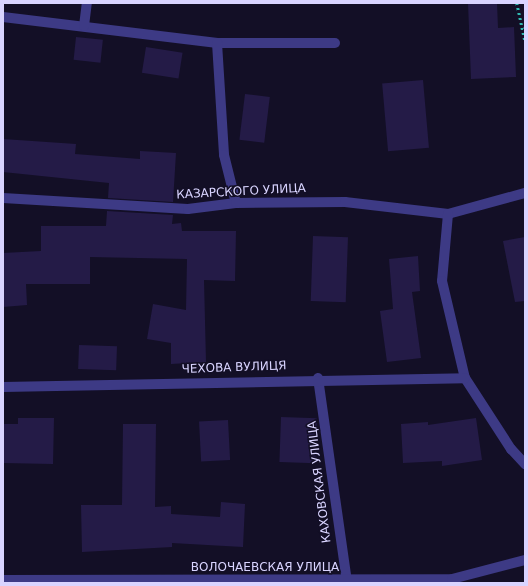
<!DOCTYPE html>
<html>
<head>
<meta charset="utf-8">
<style>
  body { margin:0 }
  #map { position:relative; width:528px; height:586px; overflow:hidden; background:#130f26; font-family:"DejaVu Sans",sans-serif }
  div>[style] { position:absolute }
  .building>* { inset:0; background:#241b47; transform-origin:0 0 }
  .path>* { height:2.5px; margin-top:-1.25px; transform-origin:0; background:repeating-linear-gradient(90deg,#2fb8b0 0 2px,transparent 0 5px) }
  .lane>* { height:10px; margin:-5px; padding:0 5px; transform-origin:5px; border-radius:5px; background:#3d3a85 }
  .street>* { height:10px; margin:-5px; padding:0 5px; transform-origin:5px; border-radius:5px; background:#3d3a85 }
  span { translate:-50% -50%; white-space:nowrap; text-align:center; line-height:1.15; -webkit-text-stroke:3px #130f26; paint-order:stroke }
  .street-label { font-size:12px; color:#d9d4ff }
  .frame { position:absolute; inset:0; border:4px solid #d9d4ff; pointer-events:none }
</style>
</head>
<body>
<div id="map">
  <div class="building">
    <div style="clip-path:polygon(468px 3px,497px 3px,498px 28px,514px 27px,516px 77px,471px 79px)"></div>
    <div style="left:76px;top:37px;width:27px;height:23px;rotate:6deg"></div>
    <div style="left:146px;top:47px;width:37px;height:26px;rotate:9deg"></div>
    <div style="left:423px;top:80px;width:68px;height:41px;rotate:85deg"></div>
    <div style="left:245px;top:94px;width:25px;height:46px;rotate:7deg"></div>
    <div style="clip-path:polygon(3px 139px,76px 144px,75px 154px,140px 159px,140px 151px,176px 153px,173px 202px,108px 198px,109px 183px,3px 172px)"></div>
    <div style="clip-path:polygon(107px 211px,173px 215px,172px 224px,181px 223px,182px 231px,236px 231px,235px 281px,204px 280px,206px 362px,171px 364px,171px 343px,147px 339px,153px 304px,186px 310px,187px 259px,90px 257px,90px 284px,26px 284px,27px 305px,3px 307px,3px 253px,41px 251px,41px 226px,106px 226px)"></div>
    <div style="left:313px;top:236px;width:35px;height:65px;rotate:2deg"></div>
    <div style="clip-path:polygon(525px 237px,525px 301px,515px 302px,503px 241px)"></div>
    <div style="clip-path:polygon(418px 256px,420px 291px,412px 292px,421px 358px,387px 362px,380px 311px,393px 309px,389px 259px)"></div>
    <div style="left:79px;top:345px;width:38px;height:24px;rotate:2deg"></div>
    <div style="left:281px;top:417px;width:36px;height:45px;rotate:2deg"></div>
    <div style="clip-path:polygon(18px 418px,54px 418px,53px 464px,3px 463px,3px 424px,18px 424px)"></div>
    <div style="clip-path:polygon(476px 418px,482px 460px,442px 466px,442px 461px,403px 463px,401px 424px,428px 422px,428px 425px)"></div>
    <div style="left:228px;top:420px;width:40px;height:29px;rotate:87deg"></div>
    <div style="clip-path:polygon(123px 424px,156px 424px,155px 507px,171px 506px,171px 514px,220px 517px,221px 502px,245px 504px,243px 547px,172px 543px,172px 547px,82px 552px,81px 505px,122px 505px)"></div>
  </div>
  <div class="path">
    <div style="left:517px;top:3px;width:39px;rotate:78deg"></div>
  </div>
  <div class="lane">
    <div style="left:217px;top:43px;width:118px"></div>
  </div>
  <div class="street">
    <div style="left:3px;top:17px;width:216px;rotate:6.9deg"></div>
    <div style="left:217px;top:43px;width:112px;rotate:86.4deg"></div>
    <div style="left:224px;top:155px;width:49px;rotate:76deg"></div>
    <div style="left:84px;top:26px;width:23px;rotate:-83deg"></div>
    <div style="left:3px;top:198px;width:185px;rotate:3.4deg"></div>
    <div style="left:188px;top:209px;width:48px;rotate:-7.1deg"></div>
    <div style="left:236px;top:203px;width:109px;rotate:-0.5deg"></div>
    <div style="left:345px;top:202px;width:104px;rotate:6.6deg"></div>
    <div style="left:448px;top:214px;width:80px;rotate:-15.3deg"></div>
    <div style="left:448px;top:214px;width:67px;rotate:95.1deg"></div>
    <div style="left:442px;top:281px;width:100px;rotate:76.7deg"></div>
    <div style="left:465px;top:378px;width:85px;rotate:57.1deg"></div>
    <div style="left:511px;top:449px;width:21px;rotate:47deg"></div>
    <div style="left:318px;top:378px;width:207px;rotate:81.9deg"></div>
    <div style="left:3px;top:387px;width:462px;rotate:-1.1deg"></div>
    <div style="left:3px;top:580px;width:449px;rotate:-0.1deg"></div>
    <div style="left:452px;top:579px;width:75px;rotate:-14.6deg"></div>
  </div>
  <div class="street-label">
    <span style="left:241px;top:192px;rotate:-3deg">КАЗАРСКОГО УЛИЦА</span>
    <span style="left:234px;top:368px;rotate:-2deg">ЧЕХОВА ВУЛИЦЯ</span>
    <span style="left:320px;top:482px;rotate:-97deg">КАХОВСКАЯ УЛИЦА</span>
    <span style="left:265px;top:568px">ВОЛОЧАЕВСКАЯ УЛИЦА</span>
  </div>
  <div class="frame"></div>
</div>
</body>
</html>
